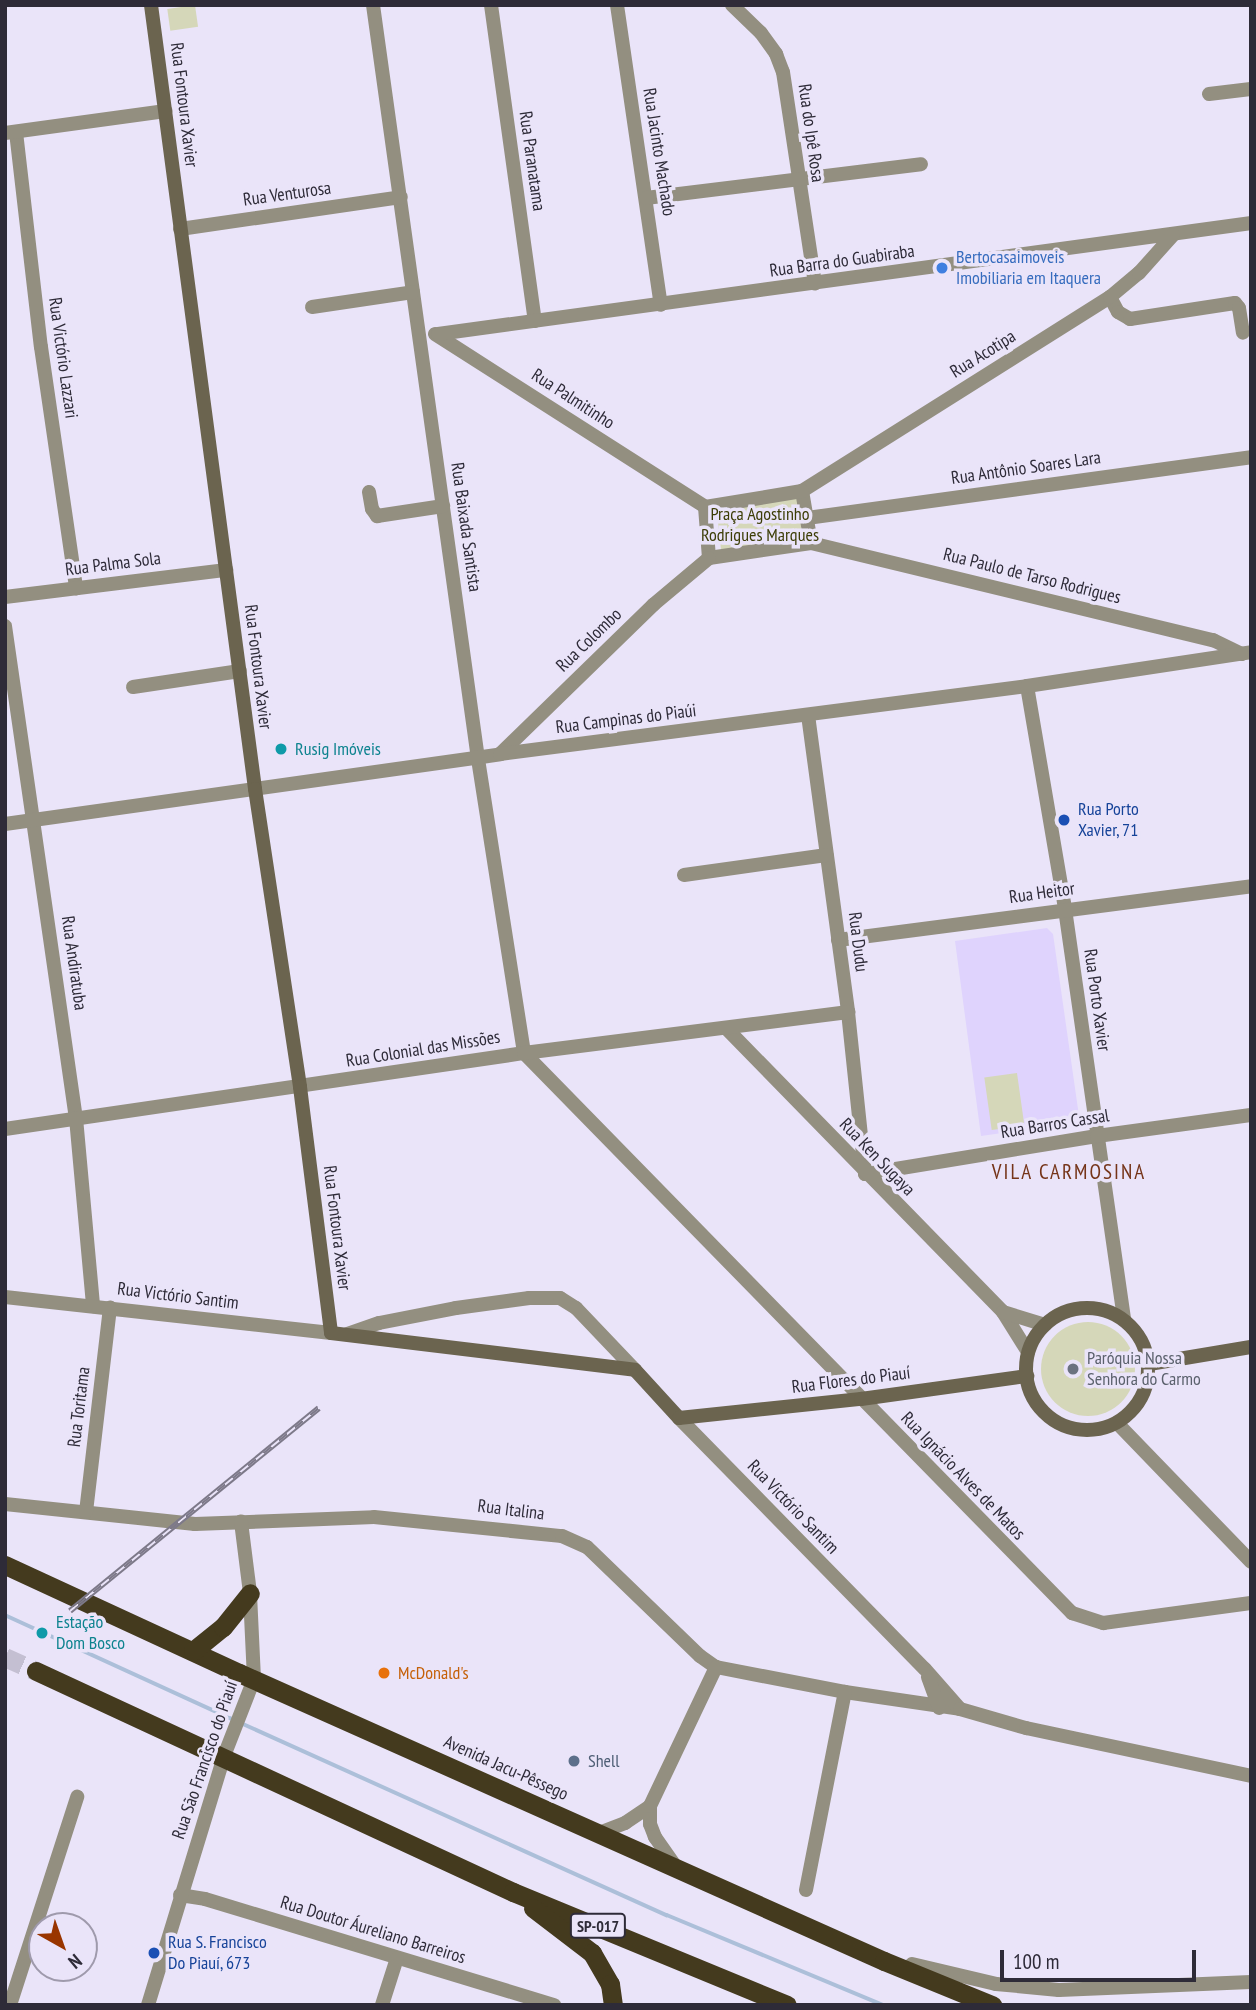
<!DOCTYPE html>
<html>
<head>
<meta charset="utf-8">
<style>
  body { margin:0 }
  #map { position:relative; width:1256px; height:2010px; overflow:hidden; background:#eae4f9; font-family:"PT Sans Narrow",sans-serif }
  div>[style] { position:absolute }
  .built>* { inset:0; background:#dfd3fd }
  .green>* { inset:0; background:#d5d7b9; transform-origin:0 0 }
  .round { border-radius:50% }
  .stream>* { height:3.5px; margin:-1.75px; padding:0 1.75px; transform-origin:1.75px; border-radius:1.75px; background:#acbfd9 }
  .trunk-tunnel>* { height:19px; margin-top:-9.5px; transform-origin:0; background:repeating-linear-gradient(90deg,#c4bfd2 0 19px,transparent 0 29px) }
  .minor>* { height:14px; margin:-7px; padding:0 7px; transform-origin:7px; border-radius:7px; background:#938f80 }
  .tertiary>* { height:14px; margin:-7px; padding:0 7px; transform-origin:7px; border-radius:7px; background:#938f80 }
  .secondary>* { height:14px; margin:-7px; padding:0 7px; transform-origin:7px; border-radius:7px; background:#6b644f }
  .secondary>.ring { margin:-7px; padding:0; box-sizing:content-box; background:none; border:14px solid #6b644f; border-radius:50% }
  .trunk>* { height:19px; margin:-9.5px; padding:0 9.5px; transform-origin:9.5px; border-radius:9.5px; background:#443a1e }
  .rail>* { height:6px; margin-top:-3px; transform-origin:0; background:repeating-linear-gradient(90deg,#eae4f9 0 10px,#7d7989 0 20px); box-sizing:border-box; border-block:2px solid #7d7989 }
  .dots>* { width:19px; height:19px; translate:-50% -50%; box-sizing:border-box; border:4px solid #eae4f9; border-radius:50% }
  span { translate:-50% -50%; white-space:nowrap; text-align:center; line-height:1.15; -webkit-text-stroke:7px #eae4f9; paint-order:stroke }
  .shield-label span { padding:2px 5px; background:#eae4f9; border:2px solid; border-radius:5px; -webkit-text-stroke-width:0 }
  .shield-label { font-size:16px; color:#2e2b38; font-weight:700 }
  .street-label { font-size:18px; color:#2e2b38 }
  .shop-label { font-size:18px; color:#366cbe }
  .left { translate:0 -50%; text-align:left }
  .park-label { font-size:18px; color:#3c3d06 }
  .culture-label { font-size:18px; color:#0d838f }
  .transit-label { font-size:18px; color:#164399 }
  .worship-label { font-size:18px; color:#5b616d }
  .food-label { font-size:18px; color:#c56008 }
  .service-label { font-size:18px; color:#4e5e75 }
  .quarter-label { font-size:21px; color:#753419; letter-spacing:2px }
  .frame { position:absolute; inset:0; border:7px solid #2e2b38; pointer-events:none }
  .north { position:absolute; left:28px; top:1912px; width:70px; height:70px; box-sizing:border-box; background:#eae4f9; border:2px solid #9f9aac; border-radius:50%; rotate:140deg; font-size:19px; font-weight:700; line-height:28px; text-align:center; color:#2e2b38 }
  .north::after { content:''; display:block; margin:auto; width:24px; height:32px; background:#993500; clip-path:polygon(50% 0,100% 100%,50% 72%,0 100%) }
  .scale { position:absolute; left:1000px; top:1950px; width:196px; height:32px; box-sizing:border-box; border:4px solid #2e2b38; border-top:0; padding-left:9px; font-size:21px; line-height:24px; white-space:nowrap; color:#2e2b38; -webkit-text-stroke:5px #eae4f9; paint-order:stroke }
</style>
</head>
<body>
<div id="map">
  <div class="built">
    <div style="clip-path:polygon(1047px 928px,1053px 934px,1079px 1116px,1073px 1123px,981px 1136px,955px 941px)"></div>
  </div>
  <div class="green">
    <div style="left:195px;top:5px;width:22px;height:28px;rotate:82deg"></div>
    <div style="left:798px;top:498px;width:44px;height:82px;rotate:84deg"></div>
    <div style="left:1017px;top:1073px;width:53px;height:33px;rotate:82deg"></div>
    <div class="round" style="left:1041px;top:1322px;width:94px;height:94px"></div>
  </div>
  <div class="stream">
    <div style="left:5px;top:1615px;width:252px;rotate:24.6deg"></div>
    <div style="left:241px;top:1723px;width:467px;rotate:24.3deg"></div>
    <div style="left:667px;top:1915px;width:234px;rotate:22.6deg"></div>
  </div>
  <div class="trunk-tunnel">
    <div style="left:5px;top:1657px;width:34px;rotate:24deg"></div>
  </div>
  <div class="minor">
    <div style="left:373px;top:5px;width:761px;rotate:82.07deg"></div>
    <div style="left:478px;top:759px;width:298px;rotate:81.1deg"></div>
    <div style="left:524px;top:1053px;width:784px;rotate:45.62deg"></div>
    <div style="left:1072px;top:1613px;width:33px;rotate:18deg"></div>
    <div style="left:1103px;top:1623px;width:149px;rotate:-7.7deg"></div>
    <div style="left:491px;top:5px;width:319px;rotate:82.1deg"></div>
    <div style="left:617px;top:5px;width:303px;rotate:81.7deg"></div>
    <div style="left:732px;top:5px;width:40px;rotate:44deg"></div>
    <div style="left:761px;top:33px;width:26px;rotate:54deg"></div>
    <div style="left:776px;top:54px;width:19px;rotate:69deg"></div>
    <div style="left:783px;top:72px;width:214px;rotate:81.4deg"></div>
    <div style="left:1209px;top:94px;width:42px;rotate:-6.8deg"></div>
    <div style="left:16px;top:132px;width:216px;rotate:83.4deg"></div>
    <div style="left:41px;top:347px;width:244px;rotate:81.7deg"></div>
    <div style="left:5px;top:133px;width:162px;rotate:-7.8deg"></div>
    <div style="left:646px;top:198px;width:277px;rotate:-7deg"></div>
    <div style="left:180px;top:229px;width:223px;rotate:-8.2deg"></div>
    <div style="left:1110px;top:297px;width:17px;rotate:62deg"></div>
    <div style="left:1118px;top:312px;width:14px;rotate:30deg"></div>
    <div style="left:1130px;top:319px;width:106px;rotate:-8.7deg"></div>
    <div style="left:1235px;top:303px;width:6px;rotate:51deg"></div>
    <div style="left:1239px;top:308px;width:25px;rotate:81deg"></div>
    <div style="left:312px;top:307px;width:102px;rotate:-8.4deg"></div>
    <div style="left:435px;top:334px;width:321px;rotate:32.6deg"></div>
    <div style="left:438px;top:334px;width:821px;rotate:-7.77deg"></div>
    <div style="left:802px;top:491px;width:364px;rotate:-32.2deg"></div>
    <div style="left:1110px;top:297px;width:38px;rotate:-40deg"></div>
    <div style="left:1139px;top:273px;width:51px;rotate:-48.2deg"></div>
    <div style="left:369px;top:492px;width:17px;rotate:80deg"></div>
    <div style="left:372px;top:509px;width:9px;rotate:54deg"></div>
    <div style="left:377px;top:516px;width:67px;rotate:-8.6deg"></div>
    <div style="left:807px;top:518px;width:448px;rotate:-7.8deg"></div>
    <div style="left:811px;top:543px;width:53px;rotate:-99.8deg"></div>
    <div style="left:802px;top:491px;width:98px;rotate:170.6deg"></div>
    <div style="left:705px;top:507px;width:51px;rotate:85.5deg"></div>
    <div style="left:709px;top:558px;width:103px;rotate:-8.4deg"></div>
    <div style="left:811px;top:543px;width:414px;rotate:13.6deg"></div>
    <div style="left:1213px;top:640px;width:32px;rotate:26deg"></div>
    <div style="left:5px;top:597px;width:223px;rotate:-7deg"></div>
    <div style="left:5px;top:626px;width:497px;rotate:81.8deg"></div>
    <div style="left:76px;top:1118px;width:189px;rotate:84.8deg"></div>
    <div style="left:1027px;top:686px;width:226px;rotate:80.3deg"></div>
    <div style="left:1065px;top:909px;width:415px;rotate:81.8deg"></div>
    <div style="left:133px;top:687px;width:108px;rotate:-8.5deg"></div>
    <div style="left:808px;top:715px;width:300px;rotate:82.3deg"></div>
    <div style="left:848px;top:1012px;width:163px;rotate:84deg"></div>
    <div style="left:865px;top:1174px;width:235px;rotate:-9.3deg"></div>
    <div style="left:1097px;top:1136px;width:155px;rotate:-7.8deg"></div>
    <div style="left:500px;top:754px;width:214px;rotate:-44.2deg"></div>
    <div style="left:653px;top:605px;width:73px;rotate:-40deg"></div>
    <div style="left:5px;top:824px;width:500px;rotate:-8deg"></div>
    <div style="left:500px;top:754px;width:531px;rotate:-7.35deg"></div>
    <div style="left:1027px;top:686px;width:227px;rotate:-8.6deg"></div>
    <div style="left:684px;top:875px;width:144px;rotate:-8deg"></div>
    <div style="left:838px;top:940px;width:417px;rotate:-7.4deg"></div>
    <div style="left:726px;top:1028px;width:397px;rotate:45.7deg"></div>
    <div style="left:1003px;top:1312px;width:47px;rotate:58deg"></div>
    <div style="left:5px;top:1129px;width:525px;rotate:-8.33deg"></div>
    <div style="left:524px;top:1053px;width:327px;rotate:-7.2deg"></div>
    <div style="left:1003px;top:1312px;width:44px;rotate:17.2deg"></div>
    <div style="left:347px;top:1334px;width:34px;rotate:-19deg"></div>
    <div style="left:379px;top:1323px;width:78px;rotate:-11deg"></div>
    <div style="left:456px;top:1308px;width:74px;rotate:-7.8deg"></div>
    <div style="left:529px;top:1298px;width:31px"></div>
    <div style="left:560px;top:1298px;width:19px;rotate:32deg"></div>
    <div style="left:576px;top:1308px;width:86px;rotate:46.4deg"></div>
    <div style="left:1117px;top:1423px;width:193px;rotate:46deg"></div>
    <div style="left:5px;top:1504px;width:191px;rotate:6deg"></div>
    <div style="left:195px;top:1524px;width:179px;rotate:-2.2deg"></div>
    <div style="left:374px;top:1517px;width:189px;rotate:5.8deg"></div>
    <div style="left:562px;top:1536px;width:27px;rotate:24deg"></div>
    <div style="left:587px;top:1547px;width:157px;rotate:44deg"></div>
    <div style="left:700px;top:1656px;width:19px;rotate:35deg"></div>
    <div style="left:716px;top:1667px;width:131px;rotate:11deg"></div>
    <div style="left:845px;top:1692px;width:116px;rotate:8.4deg"></div>
    <div style="left:86px;top:1512px;width:206px;rotate:-83.3deg"></div>
    <div style="left:599px;top:1833px;width:28px;rotate:-21deg"></div>
    <div style="left:625px;top:1823px;width:30px;rotate:-34deg"></div>
    <div style="left:676px;top:1867px;width:37px;rotate:-125deg"></div>
    <div style="left:655px;top:1837px;width:14px;rotate:-111deg"></div>
    <div style="left:650px;top:1824px;width:18px;rotate:-90deg"></div>
    <div style="left:650px;top:1806px;width:154px;rotate:-64.6deg"></div>
    <div style="left:806px;top:1890px;width:202px;rotate:-78.9deg"></div>
    <div style="left:180px;top:1895px;width:25px;rotate:9deg"></div>
    <div style="left:205px;top:1899px;width:365px;rotate:16.9deg"></div>
    <div style="left:10px;top:2005px;width:219px;rotate:-72.1deg"></div>
    <div style="left:148px;top:2005px;width:260px;rotate:-73deg"></div>
    <div style="left:224px;top:1756px;width:83px;rotate:-68.7deg"></div>
    <div style="left:254px;top:1679px;width:86px;rotate:-92.7deg"></div>
    <div style="left:250px;top:1593px;width:72px;rotate:-97.2deg"></div>
    <div style="left:382px;top:2005px;width:49px;rotate:-72.3deg"></div>
  </div>
  <div class="tertiary">
    <div style="left:5px;top:1297px;width:328px;rotate:6.3deg"></div>
    <div style="left:679px;top:1418px;width:351px;rotate:45.6deg"></div>
    <div style="left:925px;top:1669px;width:53px;rotate:48.8deg"></div>
    <div style="left:960px;top:1709px;width:69px;rotate:16.1deg"></div>
    <div style="left:1026px;top:1728px;width:230px;rotate:12deg"></div>
    <div style="left:928px;top:1677px;width:33px;rotate:70deg"></div>
    <div style="left:912px;top:1964px;width:86px;rotate:13.4deg"></div>
    <div style="left:996px;top:1984px;width:63px;rotate:5.4deg"></div>
    <div style="left:1059px;top:1990px;width:192px;rotate:-2.4deg"></div>
  </div>
  <div class="secondary">
    <div style="left:151px;top:5px;width:791px;rotate:82.44deg"></div>
    <div style="left:255px;top:789px;width:301px;rotate:81.4deg"></div>
    <div style="left:300px;top:1087px;width:248px;rotate:82.8deg"></div>
    <div style="left:331px;top:1333px;width:306px;rotate:6.9deg"></div>
    <div style="left:635px;top:1370px;width:65px;rotate:47.5deg"></div>
    <div style="left:679px;top:1418px;width:183px;rotate:-6deg"></div>
    <div style="left:861px;top:1399px;width:168px;rotate:-7.9deg"></div>
    <div class="ring" style="left:1026px;top:1308px;width:108px;height:108px"></div>
    <div style="left:1149px;top:1364px;width:103px;rotate:-9.5deg"></div>
  </div>
  <div class="trunk">
    <div style="left:5px;top:1565px;width:258px;rotate:24.8deg"></div>
    <div style="left:239px;top:1673px;width:706px;rotate:24.06deg"></div>
    <div style="left:884px;top:1961px;width:117px;rotate:22.2deg"></div>
    <div style="left:193px;top:1651px;width:38px;rotate:-39deg"></div>
    <div style="left:223px;top:1627px;width:43px;rotate:-51.5deg"></div>
    <div style="left:36px;top:1671px;width:526px;rotate:24.86deg"></div>
    <div style="left:513px;top:1892px;width:296px;rotate:22.4deg"></div>
    <div style="left:533px;top:1908px;width:74px;rotate:37.3deg"></div>
    <div style="left:592px;top:1953px;width:36px;rotate:60deg"></div>
    <div style="left:610px;top:1984px;width:21px;rotate:82deg"></div>
  </div>
  <div class="rail">
    <div style="left:70px;top:1611px;width:321px;rotate:-39.2deg"></div>
  </div>
  <div class="dots">
    <div style="left:942px;top:268px;background:#3f7fe0"></div>
    <div style="left:281px;top:749px;background:#0f9aa8"></div>
    <div style="left:1064px;top:820px;background:#1a4fb4"></div>
    <div style="left:1073px;top:1369px;background:#6b7280"></div>
    <div style="left:42px;top:1633px;background:#0f9aa8"></div>
    <div style="left:384px;top:1673px;background:#e8710a"></div>
    <div style="left:574px;top:1761px;background:#5c6f8a"></div>
    <div style="left:154px;top:1953px;background:#1a4fb4"></div>
  </div>
  <div class="shield-label">
    <span style="left:598px;top:1926px">SP-017</span>
  </div>
  <div class="street-label">
    <span style="left:184px;top:105px;rotate:83deg">Rua Fontoura Xavier</span>
    <span style="left:811px;top:133px;rotate:82deg">Rua do Ipê Rosa</span>
    <span style="left:659px;top:152px;rotate:81deg">Rua Jacinto Machado</span>
    <span style="left:532px;top:161px;rotate:82deg">Rua Paranatama</span>
    <span style="left:287px;top:194px;rotate:-8deg">Rua Venturosa</span>
    <span style="left:842px;top:261px;rotate:-8deg">Rua Barra do Guabiraba</span>
    <span style="left:983px;top:354px;rotate:-32deg">Rua Acotipa</span>
    <span style="left:63px;top:358px;rotate:82deg">Rua Victório Lazzari</span>
    <span style="left:573px;top:399px;rotate:33deg">Rua Palmitinho</span>
    <span style="left:1026px;top:468px;rotate:-8deg">Rua Antônio Soares Lara</span>
    <span style="left:466px;top:527px;rotate:82deg">Rua Baixada Santista</span>
    <span style="left:113px;top:564px;rotate:-7deg">Rua Palma Sola</span>
    <span style="left:1032px;top:576px;rotate:14deg">Rua Paulo de Tarso Rodrigues</span>
    <span style="left:589px;top:640px;rotate:-44deg">Rua Colombo</span>
    <span style="left:258px;top:667px;rotate:83deg">Rua Fontoura Xavier</span>
    <span style="left:626px;top:719px;rotate:-7deg">Rua Campinas do Piaúi</span>
    <span style="left:1042px;top:893px;rotate:-8deg">Rua Heitor</span>
    <span style="left:858px;top:942px;rotate:83deg">Rua Dudu</span>
    <span style="left:74px;top:963px;rotate:82deg">Rua Andiratuba</span>
    <span style="left:1097px;top:1000px;rotate:82deg">Rua Porto Xavier</span>
    <span style="left:423px;top:1049px;rotate:-9deg">Rua Colonial das Missões</span>
    <span style="left:1055px;top:1124px;rotate:-9deg">Rua Barros Cassal</span>
    <span style="left:877px;top:1157px;rotate:46deg">Rua Ken Sugaya</span>
    <span style="left:337px;top:1228px;rotate:83deg">Rua Fontoura Xavier</span>
    <span style="left:178px;top:1296px;rotate:7deg">Rua Victório Santim</span>
    <span style="left:851px;top:1380px;rotate:-7deg">Rua Flores do Piauí</span>
    <span style="left:79px;top:1407px;rotate:-83deg">Rua Toritama</span>
    <span style="left:963px;top:1476px;rotate:46deg">Rua Ignácio Alves de Matos</span>
    <span style="left:793px;top:1507px;rotate:46deg">Rua Victório Santim</span>
    <span style="left:511px;top:1510px;rotate:7deg">Rua Italina</span>
    <span style="left:205px;top:1760px;rotate:-71deg">Rua São Francisco do Piauí</span>
    <span style="left:506px;top:1768px;rotate:24deg">Avenida Jacu-Pêssego</span>
    <span style="left:373px;top:1930px;rotate:17deg">Rua Doutor Áureliano Barreiros</span>
  </div>
  <div class="shop-label">
    <span class="left" style="left:956px;top:268px">Bertocasaimoveis<br>Imobiliaria em Itaquera</span>
  </div>
  <div class="park-label">
    <span style="left:760px;top:525px">Praça Agostinho<br>Rodrigues Marques</span>
  </div>
  <div class="culture-label">
    <span class="left" style="left:295px;top:749px">Rusig Imóveis</span>
    <span class="left" style="left:56px;top:1633px">Estação<br>Dom Bosco</span>
  </div>
  <div class="transit-label">
    <span class="left" style="left:1078px;top:820px">Rua Porto<br>Xavier, 71</span>
    <span class="left" style="left:168px;top:1953px">Rua S. Francisco<br>Do Piauí, 673</span>
  </div>
  <div class="worship-label">
    <span class="left" style="left:1087px;top:1369px">Paróquia Nossa<br>Senhora do Carmo</span>
  </div>
  <div class="food-label">
    <span class="left" style="left:398px;top:1673px">McDonald's</span>
  </div>
  <div class="service-label">
    <span class="left" style="left:588px;top:1761px">Shell</span>
  </div>
  <div class="quarter-label">
    <span style="left:1069px;top:1172px">VILA CARMOSINA</span>
  </div>
  <div class="frame"></div>
  <div class="north">N</div>
  <div class="scale">100 m</div>
</div>
</body>
</html>
